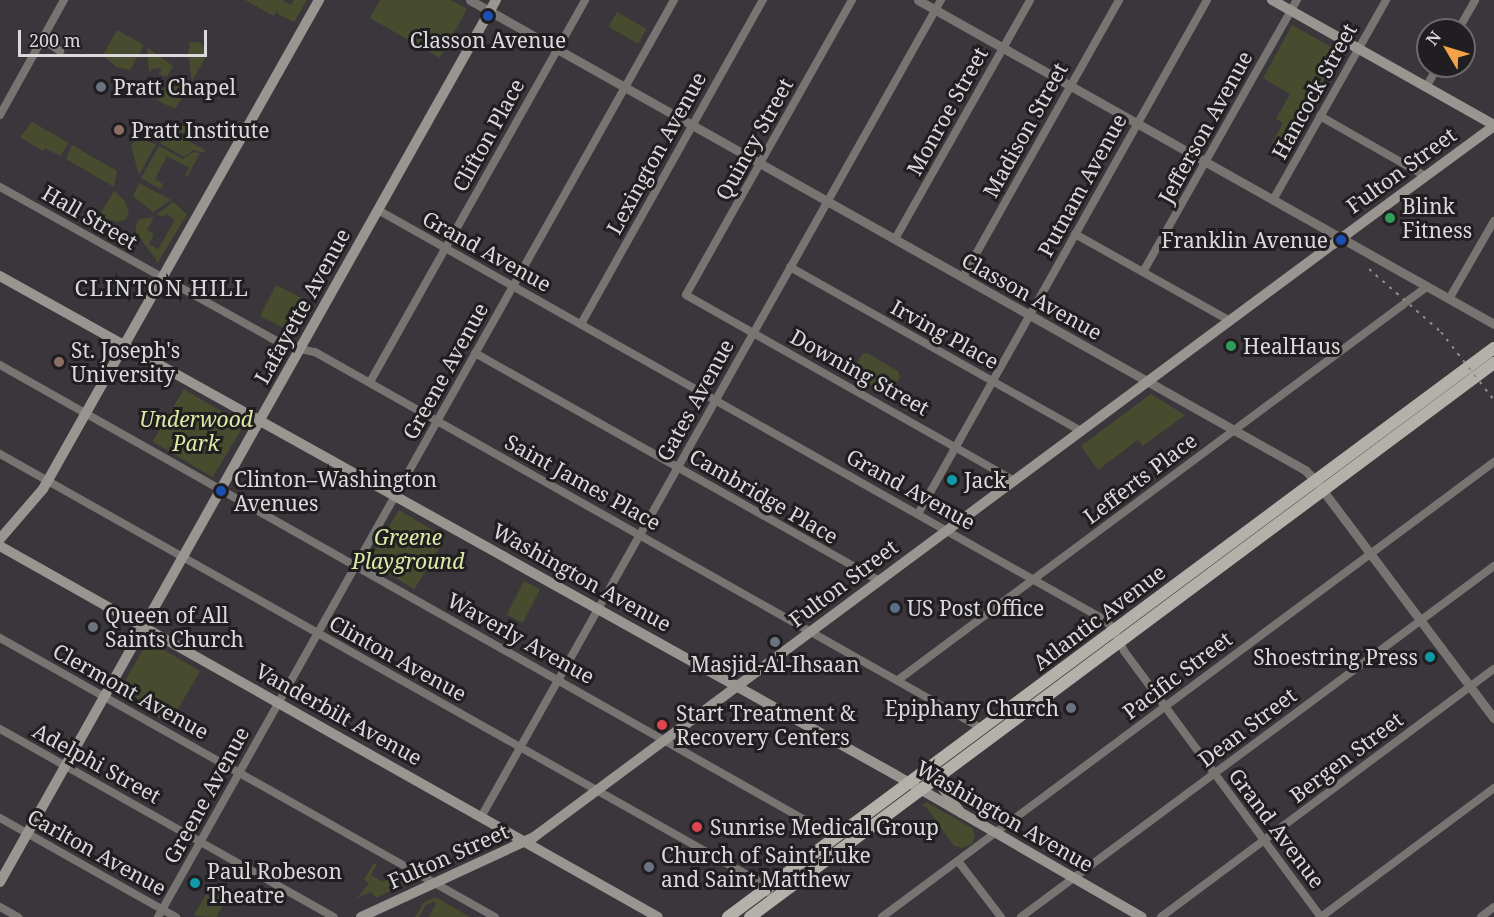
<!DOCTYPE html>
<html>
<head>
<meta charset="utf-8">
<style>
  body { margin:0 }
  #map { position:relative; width:1494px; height:917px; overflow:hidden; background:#3a363b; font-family:"Noto Serif",serif }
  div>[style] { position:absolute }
  .green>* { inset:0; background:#474c2e; transform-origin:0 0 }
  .minor>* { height:8px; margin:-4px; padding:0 4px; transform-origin:4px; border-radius:4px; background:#767572 }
  .tertiary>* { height:9px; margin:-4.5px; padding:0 4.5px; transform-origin:4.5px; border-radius:4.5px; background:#767572 }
  .secondary>* { height:10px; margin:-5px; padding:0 5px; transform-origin:5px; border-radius:5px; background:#999692 }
  .primary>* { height:12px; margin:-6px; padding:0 6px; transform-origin:6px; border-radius:6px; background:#b4b0aa }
  .rail>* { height:2px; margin-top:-1px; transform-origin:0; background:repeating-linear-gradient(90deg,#908d91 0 3px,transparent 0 9px) }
  .dots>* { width:16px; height:16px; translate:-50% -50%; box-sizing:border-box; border:3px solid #201e21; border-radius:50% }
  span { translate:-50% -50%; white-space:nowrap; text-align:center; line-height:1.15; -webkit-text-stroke:6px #201e21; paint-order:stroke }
  .poi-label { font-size:21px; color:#dcd9dc }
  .left { translate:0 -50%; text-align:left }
  .right { translate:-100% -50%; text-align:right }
  .street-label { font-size:21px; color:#dcd9dc }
  .park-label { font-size:21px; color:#ddeaa3; font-style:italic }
  .neighbourhood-label { font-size:22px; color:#dcd9dc; letter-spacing:1.5px }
  .north { position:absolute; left:1416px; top:18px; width:60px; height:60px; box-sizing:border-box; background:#201e21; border:2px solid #6b696c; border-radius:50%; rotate:308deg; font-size:16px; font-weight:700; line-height:24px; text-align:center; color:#dcd9dc }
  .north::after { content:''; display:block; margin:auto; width:21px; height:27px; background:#f6a248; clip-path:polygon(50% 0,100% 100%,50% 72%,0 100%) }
  .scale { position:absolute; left:18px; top:30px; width:189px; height:27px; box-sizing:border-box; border:3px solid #dcd9dc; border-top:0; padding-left:8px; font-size:18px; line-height:21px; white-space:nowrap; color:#dcd9dc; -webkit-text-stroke:4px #201e21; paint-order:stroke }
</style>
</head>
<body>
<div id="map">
  <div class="green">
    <div style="clip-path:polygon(245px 0,282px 0,291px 5px,294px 0,307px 0,294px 22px,278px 14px,278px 10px,274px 16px)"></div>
    <div style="clip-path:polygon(380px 0,451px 0,467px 9px,440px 58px,370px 18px)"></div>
    <div style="left:617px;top:12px;width:34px;height:17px;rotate:30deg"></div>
    <div style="clip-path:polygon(1292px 25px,1343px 54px,1288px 152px,1272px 143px,1283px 123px,1276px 119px,1290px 94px,1263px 78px)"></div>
    <div style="clip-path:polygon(117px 30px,144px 45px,130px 70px,116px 67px,103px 55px)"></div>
    <div style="clip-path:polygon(190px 42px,200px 42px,208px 53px,192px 81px,188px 54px)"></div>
    <div style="clip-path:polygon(147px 47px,173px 66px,167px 77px,158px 74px,161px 72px,160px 68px,152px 69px,149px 73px)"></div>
    <div style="clip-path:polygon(169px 80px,190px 85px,175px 109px,157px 100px)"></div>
    <div style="clip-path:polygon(176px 121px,194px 131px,186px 129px,182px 137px,205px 150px,204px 153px,193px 150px,184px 157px,160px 143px,172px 123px)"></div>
    <div style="clip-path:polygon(32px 122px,69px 143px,60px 156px,45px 148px,43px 151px,20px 137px)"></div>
    <div style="clip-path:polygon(136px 138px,156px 144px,139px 175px,131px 146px)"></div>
    <div style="clip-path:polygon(72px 145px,117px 171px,114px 187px,66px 159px)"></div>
    <div style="clip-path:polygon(159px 146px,183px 159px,193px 152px,200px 153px,187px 177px,185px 176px,189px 168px,167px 156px,155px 179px,163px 184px,160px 189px,141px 178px)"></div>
    <div style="clip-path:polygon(139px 183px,171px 200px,153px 212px,133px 196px)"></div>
    <div style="clip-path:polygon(114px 191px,125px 201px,129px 213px,125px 220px,116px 222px,99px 216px)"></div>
    <div style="clip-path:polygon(173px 202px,187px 214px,157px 264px,156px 259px,136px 233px,136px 225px,139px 219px,154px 217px,147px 230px,154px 234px,149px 244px,158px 249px,175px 220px,166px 214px,163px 217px,157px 214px)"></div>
    <div style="left:276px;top:285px;width:42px;height:35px;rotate:27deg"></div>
    <div style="clip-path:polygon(867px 353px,898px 371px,900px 378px,891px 392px,885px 394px,854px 375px,853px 370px,862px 354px)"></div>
    <div style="left:184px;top:389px;width:70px;height:61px;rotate:31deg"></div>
    <div style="clip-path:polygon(1151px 394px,1185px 415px,1143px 446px,1138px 440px,1098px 470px,1081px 446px)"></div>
    <div style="left:399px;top:510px;width:54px;height:60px;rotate:31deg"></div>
    <div style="left:524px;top:581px;width:18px;height:38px;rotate:27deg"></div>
    <div style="left:148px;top:641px;width:60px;height:61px;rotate:30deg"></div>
    <div style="clip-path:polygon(926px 802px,972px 828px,975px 835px,972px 844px,962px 848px,954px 846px,926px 807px,922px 806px)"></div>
    <div style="clip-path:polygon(374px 863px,377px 864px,371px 875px,376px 878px,384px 882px,390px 872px,408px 882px,376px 898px,371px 892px,357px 898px,369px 883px,364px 880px)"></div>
    <div style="clip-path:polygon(214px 893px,226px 900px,216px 917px,194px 916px,206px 894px,212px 897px)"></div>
    <div style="clip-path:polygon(433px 898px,437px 898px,470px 917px,429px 917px,436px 903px,434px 902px,426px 905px,419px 917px,415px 917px,424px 902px)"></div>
  </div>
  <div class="minor">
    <div style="left:852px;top:0;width:338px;rotate:119.4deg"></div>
    <div style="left:686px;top:295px;width:378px;rotate:29.5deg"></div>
    <div style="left:1458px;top:30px;width:34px;rotate:-60deg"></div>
    <div style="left:42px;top:39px;width:22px;rotate:34deg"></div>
    <div style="left:1426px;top:87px;width:24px;rotate:-60deg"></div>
    <div style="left:0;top:115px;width:132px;rotate:-60.9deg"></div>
    <div style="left:1320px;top:116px;width:121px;rotate:29.7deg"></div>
    <div style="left:0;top:187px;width:310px;rotate:29.1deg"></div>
    <div style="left:271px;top:338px;width:19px;rotate:25deg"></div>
    <div style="left:288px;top:346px;width:28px;rotate:13deg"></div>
    <div style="left:315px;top:352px;width:765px;rotate:29.45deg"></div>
    <div style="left:1273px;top:200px;width:230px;rotate:-60.5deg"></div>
    <div style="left:378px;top:210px;width:832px;rotate:29.43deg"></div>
    <div style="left:1103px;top:619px;width:12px;rotate:42deg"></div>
    <div style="left:1112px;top:627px;width:27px;rotate:63deg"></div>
    <div style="left:1124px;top:651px;width:331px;rotate:53.5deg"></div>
    <div style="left:1075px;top:234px;width:178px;rotate:29.3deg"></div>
    <div style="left:895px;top:239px;width:274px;rotate:-60.5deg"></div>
    <div style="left:790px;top:267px;width:334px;rotate:29.4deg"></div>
    <div style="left:1143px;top:272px;width:313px;rotate:-60.5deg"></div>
    <div style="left:963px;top:277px;width:318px;rotate:-60.6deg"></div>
    <div style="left:1449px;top:299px;width:90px;rotate:-60deg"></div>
    <div style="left:1406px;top:302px;width:26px;rotate:-36deg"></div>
    <div style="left:581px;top:324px;width:372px;rotate:-60.7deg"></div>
    <div style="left:475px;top:353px;width:464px;rotate:29.4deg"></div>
    <div style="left:0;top:365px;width:959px;rotate:29.48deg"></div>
    <div style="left:370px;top:382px;width:438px;rotate:-60.6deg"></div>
    <div style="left:0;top:454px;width:868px;rotate:29.4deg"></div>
    <div style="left:756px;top:880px;width:27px;rotate:45deg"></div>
    <div style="left:918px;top:514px;width:590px;rotate:-60.65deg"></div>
    <div style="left:0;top:638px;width:568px;rotate:29.41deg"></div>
    <div style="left:898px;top:680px;width:630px;rotate:-36.62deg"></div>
    <div style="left:0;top:729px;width:383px;rotate:29.4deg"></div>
    <div style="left:481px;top:817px;width:938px;rotate:-60.62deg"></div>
    <div style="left:0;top:818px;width:202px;rotate:29.4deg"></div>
    <div style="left:958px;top:861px;width:71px;rotate:52.5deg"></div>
    <div style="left:0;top:907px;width:21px;rotate:29deg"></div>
    <div style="left:158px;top:917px;width:1052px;rotate:-60.63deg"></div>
    <div style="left:882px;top:917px;width:763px;rotate:-36.63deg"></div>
    <div style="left:1021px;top:917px;width:589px;rotate:-36.58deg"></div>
    <div style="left:1161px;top:917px;width:415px;rotate:-36.7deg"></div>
    <div style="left:1321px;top:917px;width:216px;rotate:-36.7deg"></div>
    <div style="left:1481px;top:917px;width:16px;rotate:-38deg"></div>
  </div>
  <div class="tertiary">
    <div style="left:470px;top:0;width:958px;rotate:29.37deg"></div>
    <div style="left:1305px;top:470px;width:14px;rotate:45deg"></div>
    <div style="left:1315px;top:480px;width:298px;rotate:53.1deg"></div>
    <div style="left:918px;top:0;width:661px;rotate:29.36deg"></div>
  </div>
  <div class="secondary">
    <div style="left:1272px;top:0;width:255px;rotate:29.4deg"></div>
    <div style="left:1332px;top:245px;width:201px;rotate:-36.3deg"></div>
    <div style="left:0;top:276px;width:1023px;rotate:29.12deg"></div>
    <div style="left:894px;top:774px;width:286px;rotate:30deg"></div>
    <div style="left:0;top:539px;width:66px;rotate:-49.3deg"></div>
    <div style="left:43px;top:489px;width:562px;rotate:-60.56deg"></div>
    <div style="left:0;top:546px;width:755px;rotate:29.42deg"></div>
    <div style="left:936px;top:779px;width:42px;rotate:53.7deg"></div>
    <div style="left:0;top:882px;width:1012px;rotate:-60.65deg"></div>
    <div style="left:361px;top:917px;width:191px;rotate:-24.8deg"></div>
    <div style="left:534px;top:837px;width:990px;rotate:-36.58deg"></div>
  </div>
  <div class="primary">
    <div style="left:728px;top:917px;width:954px;rotate:-36.61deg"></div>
    <div style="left:750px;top:917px;width:928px;rotate:-36.67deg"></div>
  </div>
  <div class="rail">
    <div style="left:1369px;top:269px;width:96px;rotate:41.2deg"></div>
    <div style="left:1441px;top:332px;width:86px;rotate:52.1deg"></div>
  </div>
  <div class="dots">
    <div style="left:488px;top:16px;background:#1a4fb4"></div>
    <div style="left:101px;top:87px;background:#6b7280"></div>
    <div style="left:119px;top:130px;background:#8d6e63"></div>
    <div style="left:1390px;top:218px;background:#2e9e5b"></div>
    <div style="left:1341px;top:240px;background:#1a4fb4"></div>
    <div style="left:1231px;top:346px;background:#2e9e5b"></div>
    <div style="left:59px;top:362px;background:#8d6e63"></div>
    <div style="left:952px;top:480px;background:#0f9aa8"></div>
    <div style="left:221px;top:491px;background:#1a4fb4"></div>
    <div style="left:895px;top:608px;background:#5c6f8a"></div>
    <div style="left:93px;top:627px;background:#6b7280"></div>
    <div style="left:775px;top:642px;background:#6b7280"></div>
    <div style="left:1430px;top:657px;background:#0f9aa8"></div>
    <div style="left:1071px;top:708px;background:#6b7280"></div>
    <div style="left:662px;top:725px;background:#e0444e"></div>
    <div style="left:697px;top:827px;background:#e0444e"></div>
    <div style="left:649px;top:867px;background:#6b7280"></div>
    <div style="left:195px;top:883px;background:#0f9aa8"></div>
  </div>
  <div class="poi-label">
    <span style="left:488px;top:40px">Classon Avenue</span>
    <span class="left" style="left:113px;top:87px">Pratt Chapel</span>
    <span class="left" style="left:131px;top:130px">Pratt Institute</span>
    <span class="left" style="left:1402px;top:218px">Blink<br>Fitness</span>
    <span class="right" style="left:1328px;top:240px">Franklin Avenue</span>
    <span class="left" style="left:1243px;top:346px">HealHaus</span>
    <span class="left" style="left:71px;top:362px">St. Joseph's<br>University</span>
    <span class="left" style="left:234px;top:491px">Clinton–Washington<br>Avenues</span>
    <span class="left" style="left:964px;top:480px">Jack</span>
    <span class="left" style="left:907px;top:608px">US Post Office</span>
    <span class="left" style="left:105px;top:627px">Queen of All<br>Saints Church</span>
    <span class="right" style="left:1418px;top:657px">Shoestring Press</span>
    <span style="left:775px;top:664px">Masjid-Al-Ihsaan</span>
    <span class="right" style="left:1059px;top:708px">Epiphany Church</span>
    <span class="left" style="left:676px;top:725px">Start Treatment &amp;<br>Recovery Centers</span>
    <span class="left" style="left:710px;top:827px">Sunrise Medical Group</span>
    <span class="left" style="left:661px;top:867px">Church of Saint Luke<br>and Saint Matthew</span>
    <span class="left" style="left:207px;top:883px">Paul Robeson<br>Theatre</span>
  </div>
  <div class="street-label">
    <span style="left:1314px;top:91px;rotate:-61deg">Hancock Street</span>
    <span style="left:947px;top:111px;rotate:-61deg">Monroe Street</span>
    <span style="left:1205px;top:127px;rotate:-61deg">Jefferson Avenue</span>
    <span style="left:1025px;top:130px;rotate:-61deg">Madison Street</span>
    <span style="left:488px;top:135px;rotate:-61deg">Clifton Place</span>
    <span style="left:754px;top:139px;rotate:-61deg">Quincy Street</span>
    <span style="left:656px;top:153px;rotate:-61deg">Lexington Avenue</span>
    <span style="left:1401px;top:170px;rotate:-36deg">Fulton Street</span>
    <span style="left:1082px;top:185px;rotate:-61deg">Putnam Avenue</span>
    <span style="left:90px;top:217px;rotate:30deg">Hall Street</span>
    <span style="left:487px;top:251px;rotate:29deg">Grand Avenue</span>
    <span style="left:1032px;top:296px;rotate:29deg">Classon Avenue</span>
    <span style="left:302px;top:306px;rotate:-61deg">Lafayette Avenue</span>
    <span style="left:945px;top:334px;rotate:29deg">Irving Place</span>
    <span style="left:445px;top:371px;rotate:-61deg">Greene Avenue</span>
    <span style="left:860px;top:372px;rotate:29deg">Downing Street</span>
    <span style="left:695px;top:400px;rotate:-61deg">Gates Avenue</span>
    <span style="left:1140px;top:478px;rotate:-37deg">Lefferts Place</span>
    <span style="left:583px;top:482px;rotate:29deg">Saint James Place</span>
    <span style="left:911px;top:489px;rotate:29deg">Grand Avenue</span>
    <span style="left:764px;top:496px;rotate:30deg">Cambridge Place</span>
    <span style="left:582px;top:577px;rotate:29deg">Washington Avenue</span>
    <span style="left:843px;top:583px;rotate:-37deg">Fulton Street</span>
    <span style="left:1099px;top:617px;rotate:-37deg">Atlantic Avenue</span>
    <span style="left:521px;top:638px;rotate:29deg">Waverly Avenue</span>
    <span style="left:398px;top:658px;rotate:29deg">Clinton Avenue</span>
    <span style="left:1177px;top:675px;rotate:-37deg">Pacific Street</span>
    <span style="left:131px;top:691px;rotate:29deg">Clermont Avenue</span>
    <span style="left:339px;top:714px;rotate:29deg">Vanderbilt Avenue</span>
    <span style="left:1247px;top:727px;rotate:-37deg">Dean Street</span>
    <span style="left:1346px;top:757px;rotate:-37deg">Bergen Street</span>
    <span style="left:97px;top:763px;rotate:29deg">Adelphi Street</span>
    <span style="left:206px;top:795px;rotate:-61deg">Greene Avenue</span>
    <span style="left:1005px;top:816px;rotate:30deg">Washington Avenue</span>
    <span style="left:1277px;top:828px;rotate:53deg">Grand Avenue</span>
    <span style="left:97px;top:852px;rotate:29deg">Carlton Avenue</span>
    <span style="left:448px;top:856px;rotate:-24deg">Fulton Street</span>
  </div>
  <div class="park-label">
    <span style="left:196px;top:431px">Underwood<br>Park</span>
    <span style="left:408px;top:549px">Greene<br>Playground</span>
  </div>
  <div class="neighbourhood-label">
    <span style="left:162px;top:288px">CLINTON HILL</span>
  </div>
  <div class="north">N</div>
  <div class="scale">200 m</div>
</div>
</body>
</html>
